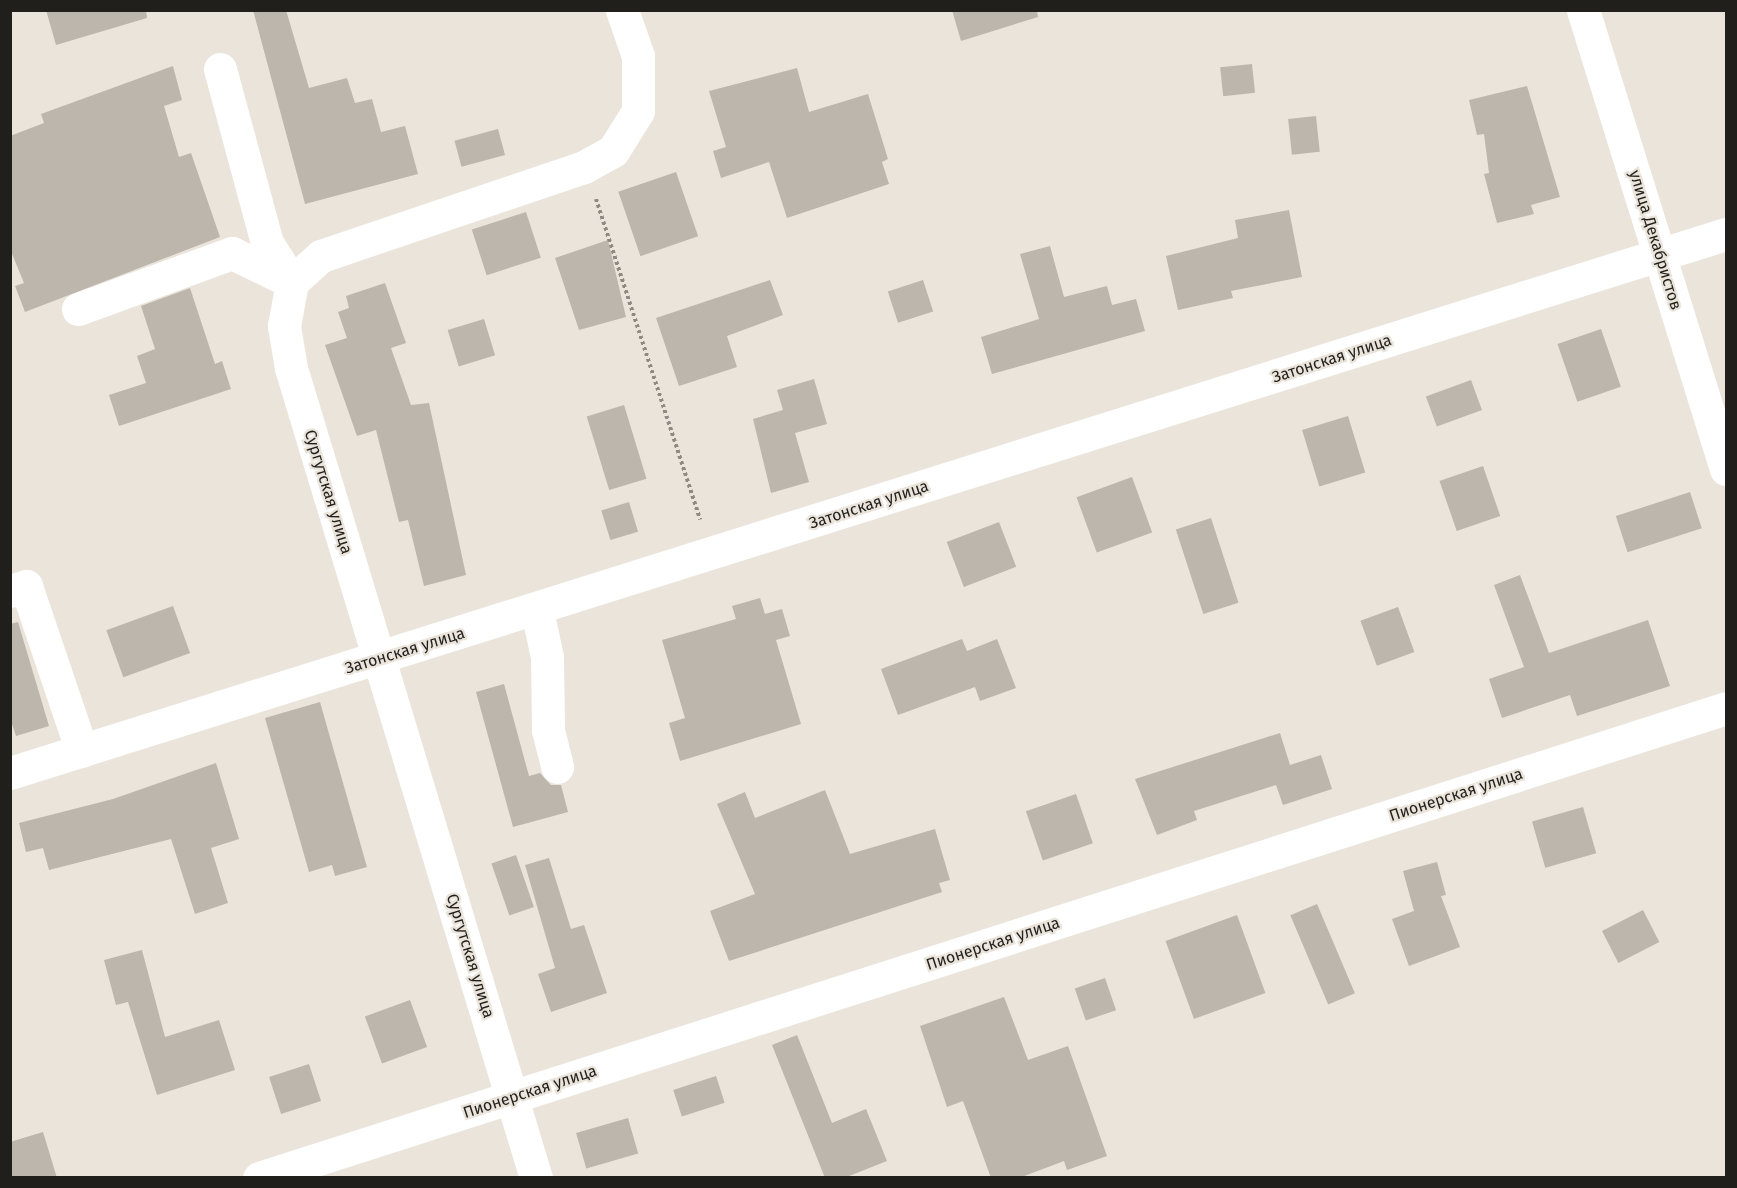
<!DOCTYPE html>
<html>
<head>
<meta charset="utf-8">
<style>
  body { margin:0 }
  #map { position:relative; width:1737px; height:1188px; overflow:hidden; background:#eae4db; font-family:"Fira Sans",sans-serif }
  div>[style] { position:absolute }
  .building>* { inset:0; background:#bcb6ad; transform-origin:0 0 }
  .path>* { height:4px; margin-top:-2px; transform-origin:0; background:repeating-linear-gradient(90deg,#8e8a83 0 3px,transparent 0 6px) }
  .minor>* { height:33px; margin:-16.5px; padding:0 16.5px; transform-origin:16.5px; border-radius:16.5px; background:#fff }
  span { translate:-50% -50%; white-space:nowrap; text-align:center; line-height:1.15; -webkit-text-stroke:4.5px #eae4db; paint-order:stroke }
  .street-label { font-size:16px; color:#211f1c }
  .frame { position:absolute; inset:0; border:12px solid #211f1c; pointer-events:none }
</style>
</head>
<body>
<div id="map">
  <div class="building">
    <div style="clip-path:polygon(46px 10px,146px 10px,147px 18px,56px 45px)"></div>
    <div style="clip-path:polygon(253px 10px,286px 10px,309px 88px,347px 78px,355px 103px,372px 99px,381px 132px,405px 126px,418px 174px,305px 204px)"></div>
    <div style="clip-path:polygon(952px 10px,1037px 10px,1038px 17px,961px 41px)"></div>
    <div style="left:1252px;top:64px;width:29px;height:32px;rotate:84deg"></div>
    <div style="clip-path:polygon(173px 66px,182px 100px,164px 106px,179px 157px,191px 153px,220px 237px,25px 312px,15px 286px,24px 283px,10px 249px,10px 136px,44px 123px,41px 114px)"></div>
    <div style="clip-path:polygon(797px 68px,809px 112px,868px 94px,888px 159px,882px 162px,889px 184px,787px 218px,769px 162px,721px 178px,713px 151px,726px 147px,709px 91px)"></div>
    <div style="clip-path:polygon(1527px 86px,1560px 197px,1531px 205px,1534px 214px,1497px 223px,1484px 174px,1489px 173px,1484px 134px,1477px 135px,1469px 100px)"></div>
    <div style="left:1316px;top:116px;width:36px;height:28px;rotate:84deg"></div>
    <div style="left:498px;top:129px;width:27px;height:45px;rotate:75deg"></div>
    <div style="left:676px;top:172px;width:68px;height:61px;rotate:71deg"></div>
    <div style="clip-path:polygon(1289px 210px,1302px 277px,1231px 291px,1233px 298px,1178px 310px,1166px 256px,1238px 238px,1235px 220px)"></div>
    <div style="left:526px;top:212px;width:48px;height:57px;rotate:72deg"></div>
    <div style="clip-path:polygon(608px 240px,626px 317px,579px 330px,555px 258px)"></div>
    <div style="clip-path:polygon(1050px 246px,1064px 297px,1107px 286px,1112px 305px,1136px 299px,1145px 331px,992px 374px,981px 337px,1039px 319px,1020px 254px)"></div>
    <div style="clip-path:polygon(770px 280px,783px 315px,727px 336px,737px 367px,679px 386px,656px 318px)"></div>
    <div style="left:923px;top:280px;width:33px;height:37px;rotate:72deg"></div>
    <div style="clip-path:polygon(385px 283px,406px 343px,391px 348px,411px 405px,429px 403px,466px 575px,424px 586px,408px 520px,399px 522px,376px 430px,357px 436px,325px 345px,347px 338px,338px 312px,349px 308px,346px 296px)"></div>
    <div style="clip-path:polygon(190px 288px,215px 364px,222px 361px,231px 389px,119px 426px,109px 395px,146px 383px,137px 356px,155px 349px,141px 306px)"></div>
    <div style="left:484px;top:319px;width:38px;height:38px;rotate:73deg"></div>
    <div style="left:1601px;top:329px;width:61px;height:46px;rotate:71deg"></div>
    <div style="clip-path:polygon(814px 379px,827px 424px,795px 433px,809px 482px,771px 493px,753px 419px,783px 410px,777px 390px)"></div>
    <div style="left:1471px;top:380px;width:32px;height:48px;rotate:70deg"></div>
    <div style="left:624px;top:405px;width:77px;height:39px;rotate:73deg"></div>
    <div style="left:1348px;top:416px;width:59px;height:48px;rotate:73deg"></div>
    <div style="left:1483px;top:466px;width:53px;height:46px;rotate:71deg"></div>
    <div style="left:1132px;top:477px;width:59px;height:59px;rotate:70deg"></div>
    <div style="left:1690px;top:492px;width:38px;height:78px;rotate:72deg"></div>
    <div style="left:629px;top:502px;width:31px;height:29px;rotate:73deg"></div>
    <div style="left:1211px;top:518px;width:89px;height:37px;rotate:72deg"></div>
    <div style="left:999px;top:522px;width:48px;height:56px;rotate:69deg"></div>
    <div style="clip-path:polygon(1520px 575px,1549px 653px,1648px 620px,1670px 686px,1577px 716px,1570px 695px,1502px 718px,1489px 679px,1524px 667px,1494px 585px)"></div>
    <div style="clip-path:polygon(760px 598px,765px 614px,782px 609px,790px 636px,776px 640px,801px 724px,680px 761px,669px 723px,685px 718px,662px 640px,736px 619px,732px 606px)"></div>
    <div style="left:173px;top:606px;width:50px;height:71px;rotate:70deg"></div>
    <div style="left:1398px;top:607px;width:48px;height:40px;rotate:70deg"></div>
    <div style="clip-path:polygon(18px 622px,49px 726px,16px 736px,10px 718px,10px 624px)"></div>
    <div style="clip-path:polygon(962px 639px,967px 651px,997px 639px,1016px 688px,980px 701px,975px 687px,898px 715px,881px 669px)"></div>
    <div style="clip-path:polygon(504px 684px,529px 776px,540px 773px,551px 785px,561px 785px,568px 812px,513px 827px,476px 692px)"></div>
    <div style="clip-path:polygon(320px 702px,367px 867px,335px 876px,332px 865px,309px 872px,265px 718px)"></div>
    <div style="clip-path:polygon(1280px 733px,1290px 765px,1321px 755px,1332px 789px,1283px 805px,1276px 785px,1194px 811px,1197px 820px,1157px 835px,1135px 779px)"></div>
    <div style="clip-path:polygon(216px 763px,239px 839px,211px 848px,228px 903px,195px 914px,171px 839px,49px 870px,43px 848px,26px 852px,19px 823px,113px 799px)"></div>
    <div style="clip-path:polygon(825px 790px,850px 854px,935px 829px,950px 880px,939px 883px,942px 892px,729px 961px,710px 911px,755px 894px,717px 804px,745px 792px,755px 818px)"></div>
    <div style="left:1076px;top:794px;width:52px;height:53px;rotate:71deg"></div>
    <div style="left:1583px;top:807px;width:48px;height:53px;rotate:74deg"></div>
    <div style="left:516px;top:855px;width:55px;height:26px;rotate:71deg"></div>
    <div style="clip-path:polygon(549px 858px,571px 929px,584px 925px,607px 993px,551px 1012px,538px 974px,555px 968px,525px 865px)"></div>
    <div style="clip-path:polygon(1437px 862px,1446px 895px,1441px 896px,1460px 947px,1409px 966px,1392px 919px,1414px 911px,1403px 871px)"></div>
    <div style="left:1317px;top:904px;width:97px;height:29px;rotate:67deg"></div>
    <div style="left:1643px;top:910px;width:36px;height:46px;rotate:63deg"></div>
    <div style="left:1237px;top:915px;width:83px;height:76px;rotate:70deg"></div>
    <div style="clip-path:polygon(142px 950px,165px 1037px,219px 1020px,235px 1070px,157px 1095px,128px 1002px,116px 1005px,104px 960px)"></div>
    <div style="left:1105px;top:978px;width:34px;height:32px;rotate:71deg"></div>
    <div style="clip-path:polygon(1004px 997px,1028px 1060px,1068px 1046px,1107px 1156px,1067px 1170px,1064px 1161px,1019px 1178px,991px 1178px,963px 1101px,947px 1107px,920px 1026px)"></div>
    <div style="left:410px;top:1000px;width:50px;height:48px;rotate:70deg"></div>
    <div style="clip-path:polygon(797px 1035px,832px 1123px,866px 1109px,887px 1161px,844px 1178px,825px 1178px,772px 1045px)"></div>
    <div style="left:309px;top:1064px;width:39px;height:42px;rotate:72deg"></div>
    <div style="left:716px;top:1076px;width:28px;height:45px;rotate:72deg"></div>
    <div style="left:628px;top:1118px;width:37px;height:54px;rotate:74deg"></div>
    <div style="clip-path:polygon(43px 1132px,57px 1178px,10px 1178px,10px 1142px)"></div>
  </div>
  <div class="path">
    <div style="left:596px;top:199px;width:337px;rotate:72deg"></div>
  </div>
  <div class="minor">
    <div style="left:1583px;top:10px;width:481px;rotate:72.7deg"></div>
    <div style="left:220px;top:69px;width:180px;rotate:74.9deg"></div>
    <div style="left:267px;top:243px;width:46px;rotate:57.3deg"></div>
    <div style="left:78px;top:309px;width:164px;rotate:-20deg"></div>
    <div style="left:232px;top:253px;width:67px;rotate:25.8deg"></div>
    <div style="left:10px;top:591px;width:17px;rotate:-17deg"></div>
    <div style="left:26px;top:586px;width:174px;rotate:71.3deg"></div>
    <div style="left:537px;top:610px;width:48px;rotate:78deg"></div>
    <div style="left:547px;top:657px;width:73px;rotate:89.2deg"></div>
    <div style="left:548px;top:730px;width:38px;rotate:76deg"></div>
    <div style="left:10px;top:773px;width:1799px;rotate:-17.44deg"></div>
    <div style="left:259px;top:1178px;width:1540px;rotate:-17.76deg"></div>
    <div style="left:536px;top:1178px;width:846px;rotate:-106.83deg"></div>
    <div style="left:291px;top:368px;width:43px;rotate:-99.5deg"></div>
    <div style="left:284px;top:326px;width:45px;rotate:-79.7deg"></div>
    <div style="left:292px;top:282px;width:39px;rotate:-42deg"></div>
    <div style="left:321px;top:256px;width:278px;rotate:-18.7deg"></div>
    <div style="left:584px;top:167px;width:33px;rotate:-29deg"></div>
    <div style="left:613px;top:151px;width:47px;rotate:-58deg"></div>
    <div style="left:638px;top:111px;width:55px;rotate:-90deg"></div>
    <div style="left:638px;top:56px;width:49px;rotate:-109.2deg"></div>
  </div>
  <div class="street-label">
    <span style="left:1655px;top:240px;rotate:73deg">улица Декабристов</span>
    <span style="left:1332px;top:359px;rotate:-18deg">Затонская улица</span>
    <span style="left:328px;top:492px;rotate:73deg">Сургутская улица</span>
    <span style="left:869px;top:505px;rotate:-18deg">Затонская улица</span>
    <span style="left:405px;top:651px;rotate:-17deg">Затонская улица</span>
    <span style="left:1456px;top:795px;rotate:-18deg">Пионерская улица</span>
    <span style="left:993px;top:944px;rotate:-18deg">Пионерская улица</span>
    <span style="left:470px;top:956px;rotate:73deg">Сургутская улица</span>
    <span style="left:530px;top:1092px;rotate:-18deg">Пионерская улица</span>
  </div>
  <div class="frame"></div>
</div>
</body>
</html>
